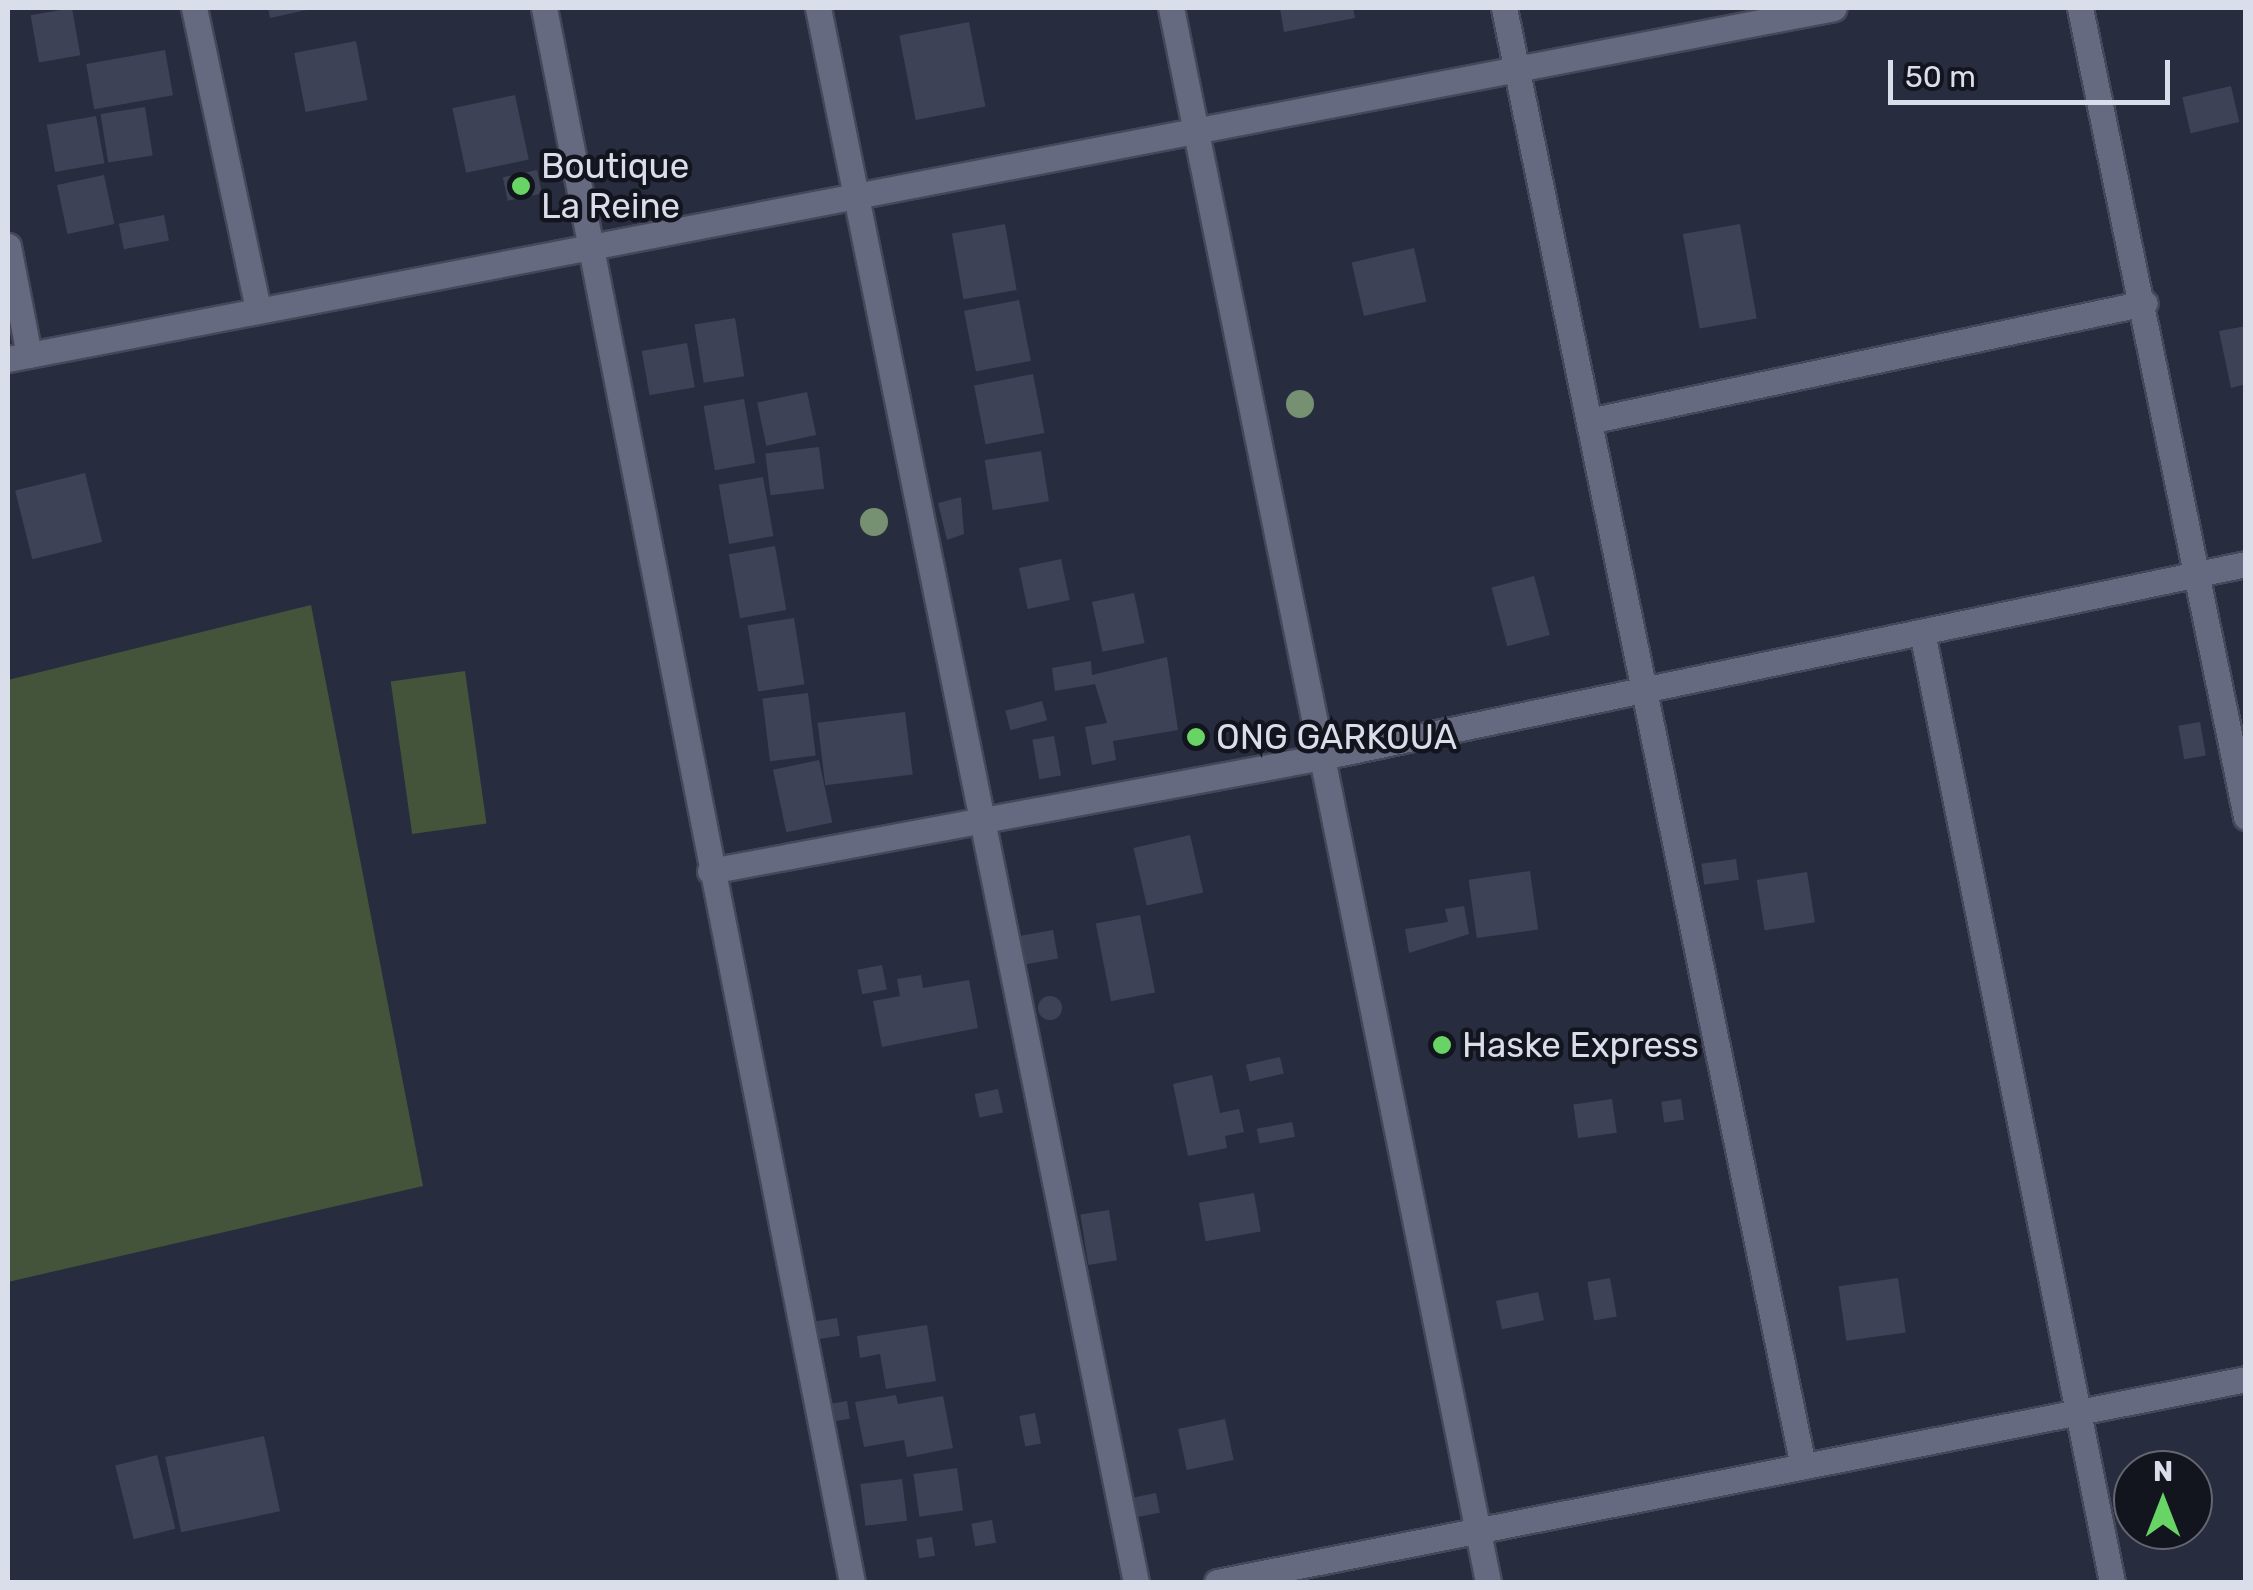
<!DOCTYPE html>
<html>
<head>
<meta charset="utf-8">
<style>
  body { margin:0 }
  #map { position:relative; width:2253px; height:1590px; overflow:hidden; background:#282c3f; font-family:Rubik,sans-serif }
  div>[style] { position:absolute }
  .green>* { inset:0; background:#43543a; transform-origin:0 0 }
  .building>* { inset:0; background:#3e4257; transform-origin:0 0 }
  .round { border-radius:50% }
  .roads { filter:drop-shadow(2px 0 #454858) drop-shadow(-2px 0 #454858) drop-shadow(0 2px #454858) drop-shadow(0 -2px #454858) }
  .minor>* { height:25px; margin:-12.5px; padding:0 12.5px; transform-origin:12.5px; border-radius:12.5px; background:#656a80 }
  .trees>* { width:28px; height:28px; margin:-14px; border-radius:50%; background:#769072 }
  .dots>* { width:28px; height:28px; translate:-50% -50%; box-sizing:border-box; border:5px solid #13151e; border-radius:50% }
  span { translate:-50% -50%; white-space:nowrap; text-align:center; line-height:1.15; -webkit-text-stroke:9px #13151e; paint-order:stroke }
  .poi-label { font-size:35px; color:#daddea }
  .left { translate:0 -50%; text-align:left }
  .frame { position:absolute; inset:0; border:10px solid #daddea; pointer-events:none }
  .north { position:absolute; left:2113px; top:1450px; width:100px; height:100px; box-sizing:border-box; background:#13151e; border:2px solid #636570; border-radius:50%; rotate:0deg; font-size:28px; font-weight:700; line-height:40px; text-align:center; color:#daddea }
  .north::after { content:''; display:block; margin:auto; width:35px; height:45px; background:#67d465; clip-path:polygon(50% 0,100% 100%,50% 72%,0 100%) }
  .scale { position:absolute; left:1888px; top:60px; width:282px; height:45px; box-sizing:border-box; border:5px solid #daddea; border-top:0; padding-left:12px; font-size:30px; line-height:35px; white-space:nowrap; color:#daddea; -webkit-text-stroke:8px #13151e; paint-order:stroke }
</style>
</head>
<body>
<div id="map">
  <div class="green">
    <div style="clip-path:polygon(311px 605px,423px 1186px,8px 1282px,8px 680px)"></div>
    <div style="left:465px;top:671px;width:154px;height:75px;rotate:82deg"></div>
  </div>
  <div class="building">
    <div style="left:72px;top:8px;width:48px;height:42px;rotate:80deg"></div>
    <div style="clip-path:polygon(268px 8px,311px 8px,311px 9px,270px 18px)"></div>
    <div style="clip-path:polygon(1280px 8px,1353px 8px,1355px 18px,1284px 32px)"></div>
    <div style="left:969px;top:22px;width:86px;height:71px;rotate:79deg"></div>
    <div style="left:356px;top:41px;width:60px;height:63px;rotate:79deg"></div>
    <div style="left:165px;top:50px;width:46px;height:80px;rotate:80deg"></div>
    <div style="left:2231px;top:86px;width:37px;height:50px;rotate:77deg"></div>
    <div style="left:515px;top:95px;width:66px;height:64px;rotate:78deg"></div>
    <div style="left:145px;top:107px;width:49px;height:45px;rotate:81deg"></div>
    <div style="left:96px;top:116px;width:48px;height:50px;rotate:80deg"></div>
    <div style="left:537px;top:170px;width:24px;height:35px;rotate:78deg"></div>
    <div style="left:104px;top:175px;width:50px;height:48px;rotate:78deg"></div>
    <div style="left:164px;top:215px;width:26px;height:46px;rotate:79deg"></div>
    <div style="left:1005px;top:224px;width:67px;height:54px;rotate:80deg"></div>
    <div style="left:1740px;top:224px;width:96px;height:58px;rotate:80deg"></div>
    <div style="left:1414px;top:248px;width:55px;height:64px;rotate:77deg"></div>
    <div style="left:1019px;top:300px;width:62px;height:56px;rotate:79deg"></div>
    <div style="left:735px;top:318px;width:59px;height:41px;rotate:81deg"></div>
    <div style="clip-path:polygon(2246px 326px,2246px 384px,2231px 388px,2219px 331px)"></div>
    <div style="left:687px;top:343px;width:45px;height:46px;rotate:80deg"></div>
    <div style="left:1033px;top:374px;width:60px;height:60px;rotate:79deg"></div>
    <div style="left:807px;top:392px;width:44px;height:51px;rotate:78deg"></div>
    <div style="left:744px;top:399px;width:65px;height:41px;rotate:80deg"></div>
    <div style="left:819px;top:447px;width:42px;height:54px;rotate:83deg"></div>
    <div style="left:1041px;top:451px;width:51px;height:57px;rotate:81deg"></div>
    <div style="left:85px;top:473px;width:71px;height:72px;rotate:76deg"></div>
    <div style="left:763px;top:477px;width:60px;height:45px;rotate:80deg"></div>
    <div style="clip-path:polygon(961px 497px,964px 534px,947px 540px,938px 503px)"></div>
    <div style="left:775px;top:546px;width:65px;height:47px;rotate:80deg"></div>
    <div style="left:1061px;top:559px;width:42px;height:43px;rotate:78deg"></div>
    <div style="left:1534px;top:576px;width:61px;height:44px;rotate:75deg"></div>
    <div style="left:1134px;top:593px;width:51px;height:43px;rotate:78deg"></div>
    <div style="left:794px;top:618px;width:67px;height:47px;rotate:81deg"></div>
    <div style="clip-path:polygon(1167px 657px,1178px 730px,1113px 741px,1116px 760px,1092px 765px,1085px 727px,1107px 723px,1095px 684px,1055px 691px,1052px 668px,1091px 661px,1092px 675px)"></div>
    <div style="left:808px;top:693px;width:63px;height:46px;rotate:83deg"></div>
    <div style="left:1042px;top:701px;width:20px;height:38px;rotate:75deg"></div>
    <div style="left:905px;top:712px;width:63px;height:88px;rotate:83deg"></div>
    <div style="left:2200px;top:722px;width:34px;height:22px;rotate:80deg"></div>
    <div style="left:1054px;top:736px;width:40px;height:22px;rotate:80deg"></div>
    <div style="left:819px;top:760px;width:64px;height:47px;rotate:78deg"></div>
    <div style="left:1190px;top:835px;width:59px;height:58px;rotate:77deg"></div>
    <div style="left:1736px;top:859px;width:21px;height:35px;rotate:82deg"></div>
    <div style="left:1530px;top:871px;width:59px;height:62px;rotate:82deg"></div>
    <div style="left:1807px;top:872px;width:51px;height:51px;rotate:81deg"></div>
    <div style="clip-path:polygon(1464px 906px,1469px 934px,1409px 953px,1405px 929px,1448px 922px,1445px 909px)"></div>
    <div style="left:1140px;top:915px;width:79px;height:45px;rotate:79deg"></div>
    <div style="left:1053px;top:930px;width:29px;height:34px;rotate:80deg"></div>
    <div style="left:882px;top:965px;width:25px;height:25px;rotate:79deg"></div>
    <div style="clip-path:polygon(921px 975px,923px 988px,969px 980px,978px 1028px,882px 1047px,873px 1001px,900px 996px,897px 979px)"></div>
    <div class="round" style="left:1038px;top:996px;width:24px;height:24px"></div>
    <div style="left:1280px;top:1057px;width:17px;height:35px;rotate:77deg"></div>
    <div style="clip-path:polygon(1212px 1075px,1220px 1113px,1239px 1109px,1244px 1132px,1225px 1136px,1227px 1148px,1188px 1156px,1173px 1084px)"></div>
    <div style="left:998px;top:1089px;width:24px;height:24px;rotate:78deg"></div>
    <div style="left:1612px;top:1099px;width:34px;height:39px;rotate:82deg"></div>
    <div style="left:1681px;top:1099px;width:21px;height:20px;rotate:82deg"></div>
    <div style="left:1292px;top:1122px;width:15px;height:36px;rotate:79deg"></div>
    <div style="left:1254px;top:1193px;width:39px;height:56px;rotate:80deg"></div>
    <div style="left:1109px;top:1210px;width:51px;height:29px;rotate:81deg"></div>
    <div style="left:1610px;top:1278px;width:39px;height:23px;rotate:80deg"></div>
    <div style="left:1898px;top:1278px;width:55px;height:60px;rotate:82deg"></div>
    <div style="left:1538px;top:1292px;width:29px;height:43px;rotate:78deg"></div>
    <div style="left:837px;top:1318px;width:18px;height:24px;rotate:81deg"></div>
    <div style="clip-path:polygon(927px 1325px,936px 1381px,886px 1389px,880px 1354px,860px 1358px,857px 1336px)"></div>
    <div style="clip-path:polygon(896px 1395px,898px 1404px,943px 1396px,953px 1448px,907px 1457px,904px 1440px,864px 1447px,855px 1402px)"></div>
    <div style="left:847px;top:1401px;width:18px;height:17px;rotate:81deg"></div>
    <div style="left:1035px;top:1413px;width:31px;height:16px;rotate:79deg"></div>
    <div style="left:1225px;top:1419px;width:42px;height:48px;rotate:78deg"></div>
    <div style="left:264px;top:1436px;width:77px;height:101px;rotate:78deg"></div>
    <div style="left:157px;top:1455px;width:76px;height:43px;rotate:76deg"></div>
    <div style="left:957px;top:1468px;width:43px;height:44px;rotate:82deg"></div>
    <div style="left:902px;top:1479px;width:42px;height:42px;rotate:83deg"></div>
    <div style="left:1156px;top:1493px;width:20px;height:23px;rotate:79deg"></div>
    <div style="left:992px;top:1520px;width:23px;height:21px;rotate:80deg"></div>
    <div style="left:932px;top:1537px;width:19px;height:16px;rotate:81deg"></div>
  </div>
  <div class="roads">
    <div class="minor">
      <div style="left:194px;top:8px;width:309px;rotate:78deg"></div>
      <div style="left:544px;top:8px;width:1604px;rotate:78.93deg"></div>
      <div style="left:818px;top:8px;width:1606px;rotate:78.58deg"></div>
      <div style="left:1171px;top:8px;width:1606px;rotate:78.61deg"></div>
      <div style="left:1504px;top:8px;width:1488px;rotate:78.41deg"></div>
      <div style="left:2080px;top:8px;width:826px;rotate:78.4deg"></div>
      <div style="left:8px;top:246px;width:111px;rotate:79.1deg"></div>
      <div style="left:8px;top:359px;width:1859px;rotate:-10.88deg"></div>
      <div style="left:1589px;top:421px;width:568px;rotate:-11.98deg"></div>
      <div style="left:1922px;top:632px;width:969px;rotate:78.69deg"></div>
      <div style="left:710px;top:871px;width:623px;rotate:-10.55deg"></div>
      <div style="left:1322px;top:757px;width:944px;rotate:-11.8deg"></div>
      <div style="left:1217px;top:1582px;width:1049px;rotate:-11.16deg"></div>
    </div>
  </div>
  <div class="trees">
    <div style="left:1300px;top:404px"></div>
    <div style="left:874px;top:522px"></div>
  </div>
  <div class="dots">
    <div style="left:521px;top:186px;background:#67d465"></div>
    <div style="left:1196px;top:737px;background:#67d465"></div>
    <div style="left:1442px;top:1045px;background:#67d465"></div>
  </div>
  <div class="poi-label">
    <span class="left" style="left:541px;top:186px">Boutique<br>La Reine</span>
    <span class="left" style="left:1216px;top:737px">ONG GARKOUA</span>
    <span class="left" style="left:1462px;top:1045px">Haske Express</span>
  </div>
  <div class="frame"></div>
  <div class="north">N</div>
  <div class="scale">50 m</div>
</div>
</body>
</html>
